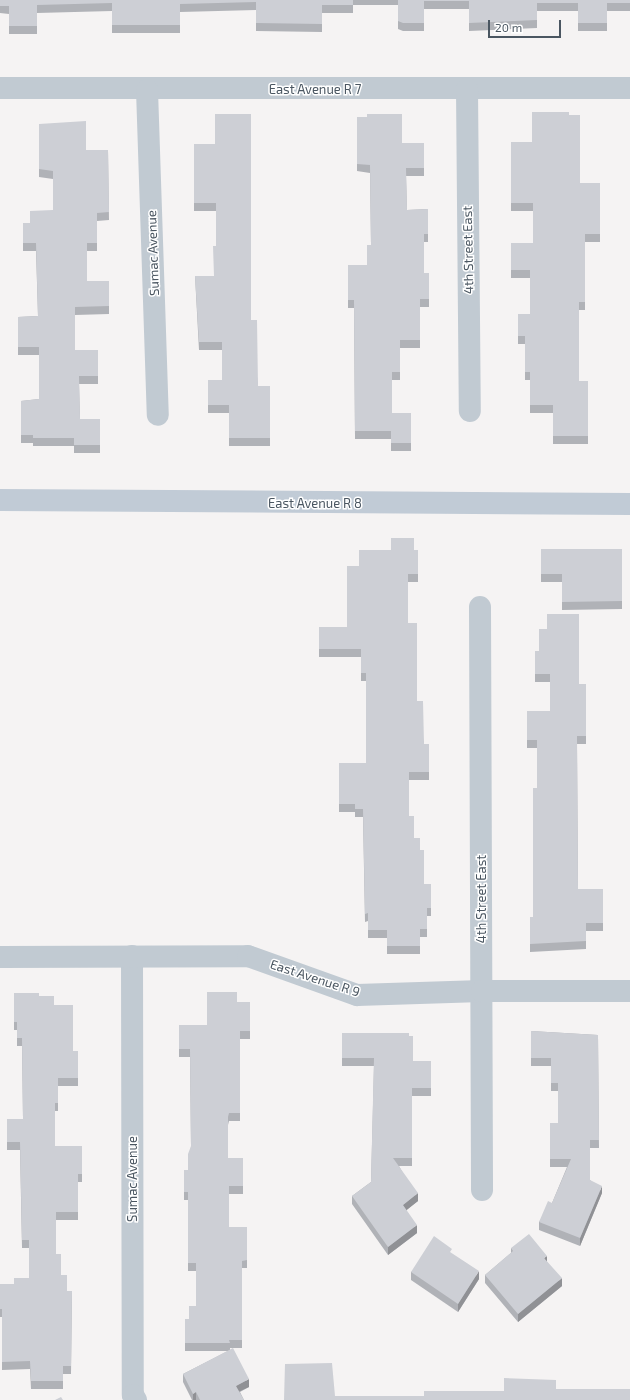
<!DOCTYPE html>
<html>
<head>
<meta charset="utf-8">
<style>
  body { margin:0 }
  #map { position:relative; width:630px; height:1400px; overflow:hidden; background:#f5f3f3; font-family:"Exo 2",sans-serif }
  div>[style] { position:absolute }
  .street>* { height:22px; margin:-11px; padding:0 11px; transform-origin:11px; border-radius:11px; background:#c1cad2 }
  .secondary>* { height:22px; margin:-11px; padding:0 11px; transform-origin:11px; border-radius:11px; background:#c1cbd6 }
  .wall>* { inset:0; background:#b0b2b7 }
  .shaded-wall>* { inset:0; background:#909195 }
  .building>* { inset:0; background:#cdcfd5 }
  span { translate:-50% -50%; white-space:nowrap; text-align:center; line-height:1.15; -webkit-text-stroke:3px #fff; paint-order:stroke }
  .street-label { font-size:13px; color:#4a5661 }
  .scale { position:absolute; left:488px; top:20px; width:73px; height:18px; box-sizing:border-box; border:2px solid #4a5661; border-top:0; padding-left:5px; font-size:12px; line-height:14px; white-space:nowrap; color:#4a5661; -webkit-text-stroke:3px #fff; paint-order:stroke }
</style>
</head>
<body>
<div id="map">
  <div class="street">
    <div style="left:0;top:88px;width:630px"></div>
    <div style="left:467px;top:89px;width:322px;rotate:89.5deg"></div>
    <div style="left:147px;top:90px;width:325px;rotate:88.1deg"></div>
    <div style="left:480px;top:607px;width:583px;rotate:89.8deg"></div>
    <div style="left:132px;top:956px;width:439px;rotate:89.9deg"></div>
    <div style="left:133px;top:1395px;width:6px;rotate:59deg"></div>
    <div style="left:0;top:957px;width:248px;rotate:-0.2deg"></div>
    <div style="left:248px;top:956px;width:116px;rotate:19.7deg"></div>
    <div style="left:357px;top:995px;width:125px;rotate:-1.8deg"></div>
    <div style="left:482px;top:991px;width:148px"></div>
  </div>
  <div class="secondary">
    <div style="left:0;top:500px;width:630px;rotate:0.36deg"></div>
  </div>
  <div class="wall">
    <div style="clip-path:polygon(0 0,630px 0,630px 11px,607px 11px,607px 31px,578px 31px,578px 11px,537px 11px,537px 28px,469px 31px,469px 9px,424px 9px,424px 31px,403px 31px,398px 29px,398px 5px,353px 5px,353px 13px,322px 13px,322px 32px,256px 31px,256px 10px,180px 12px,180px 33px,112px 33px,112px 11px,37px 13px,37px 34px,9px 34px,9px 14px,0 13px)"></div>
    <div style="clip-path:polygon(569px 115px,580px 183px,600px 183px,600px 242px,585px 242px,585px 310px,579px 310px,579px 381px,588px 381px,588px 444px,553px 444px,553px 413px,530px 413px,530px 380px,525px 380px,525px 344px,518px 344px,518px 314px,530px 314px,530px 278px,511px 278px,511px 243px,533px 243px,533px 211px,511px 211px,511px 142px,532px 142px)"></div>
    <div style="clip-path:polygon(357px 117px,402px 143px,424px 143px,424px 176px,406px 176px,407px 210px,428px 209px,428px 242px,424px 242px,424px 273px,429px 273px,429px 307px,420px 307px,420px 348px,400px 348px,400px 380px,392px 380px,392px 413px,411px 413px,411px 451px,391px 451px,391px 439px,355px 439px,354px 308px,348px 308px,348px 265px,367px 265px,371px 245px,370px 173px,357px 171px)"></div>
    <div style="clip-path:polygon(39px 124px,86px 150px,108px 150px,109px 220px,97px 221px,97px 251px,87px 251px,87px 281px,109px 281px,109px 314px,75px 315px,75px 350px,98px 350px,98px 384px,79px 384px,80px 419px,100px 419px,100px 453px,74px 453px,74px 446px,33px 446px,33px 443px,21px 443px,21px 401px,39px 399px,39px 355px,18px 355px,18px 317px,38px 316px,36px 251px,23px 251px,23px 223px,30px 223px,53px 210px,53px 179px,39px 177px)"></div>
    <div style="clip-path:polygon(194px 144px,215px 144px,251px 320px,258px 386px,270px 386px,270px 446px,229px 446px,229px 413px,208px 413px,208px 380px,222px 380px,222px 350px,199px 350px,195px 276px,214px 276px,216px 246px,216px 211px,194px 211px)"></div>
    <div style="clip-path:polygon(541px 549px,622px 549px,622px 609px,562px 610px,562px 582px,541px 582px)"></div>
    <div style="clip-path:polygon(418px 550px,418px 582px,408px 582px,408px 623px,417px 701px,424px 744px,429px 744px,429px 780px,409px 780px,409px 816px,414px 838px,420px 850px,424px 884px,431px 884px,431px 916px,427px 916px,427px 937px,420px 937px,420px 954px,387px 954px,387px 938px,368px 938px,368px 921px,365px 922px,363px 817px,355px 817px,355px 812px,339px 812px,339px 763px,366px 763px,366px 681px,361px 681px,361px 657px,319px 657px,319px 627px,347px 627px,359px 566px)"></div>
    <div style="clip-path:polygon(535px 651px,579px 684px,586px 684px,586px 744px,577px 744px,578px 889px,603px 889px,603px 931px,586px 931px,586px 949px,530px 952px,530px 917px,533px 917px,537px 788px,537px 748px,527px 748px,527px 711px,550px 711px,550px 682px,535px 682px)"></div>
    <div style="clip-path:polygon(14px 993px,39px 996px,54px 1005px,73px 1051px,78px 1051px,78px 1086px,58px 1086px,58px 1111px,55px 1111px,55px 1146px,82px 1146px,82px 1182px,78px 1182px,78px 1220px,56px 1220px,56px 1254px,61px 1275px,67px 1291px,72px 1291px,71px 1374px,63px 1374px,63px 1389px,31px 1389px,30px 1369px,2px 1370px,2px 1317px,0 1317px,0 1284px,14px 1284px,29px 1278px,29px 1248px,22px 1248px,20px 1150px,7px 1150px,7px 1119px,23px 1119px,22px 1046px,17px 1046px,17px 1030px,14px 1030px)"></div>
    <div style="clip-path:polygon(250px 1002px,250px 1039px,240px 1039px,240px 1121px,229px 1121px,228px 1125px,228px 1158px,243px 1158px,243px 1194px,229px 1194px,229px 1227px,247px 1227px,247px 1268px,242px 1268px,242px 1348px,230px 1348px,230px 1350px,249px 1387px,240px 1392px,244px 1400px,192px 1400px,183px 1382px,183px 1374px,228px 1351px,185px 1351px,185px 1319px,189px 1319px,196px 1306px,196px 1271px,188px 1271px,188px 1200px,184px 1200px,184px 1170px,188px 1170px,191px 1147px,190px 1057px,179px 1057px,179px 1025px,207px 1025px)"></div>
    <div style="clip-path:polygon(531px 1031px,598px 1035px,599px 1148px,590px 1148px,590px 1180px,602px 1193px,580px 1246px,539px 1230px,539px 1222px,552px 1203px,567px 1167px,550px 1167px,550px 1123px,558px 1123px,558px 1091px,551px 1091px,551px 1066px,531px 1066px)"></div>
    <div style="clip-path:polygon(342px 1033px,409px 1036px,413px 1061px,431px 1061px,431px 1096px,412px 1096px,412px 1166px,399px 1166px,418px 1201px,406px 1210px,417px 1233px,388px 1255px,352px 1204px,352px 1196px,371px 1182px,374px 1066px,342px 1066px)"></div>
    <div style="clip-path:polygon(511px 1248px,547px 1262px,562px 1286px,518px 1322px,485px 1283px,485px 1275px,511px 1253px)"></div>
    <div style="clip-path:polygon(452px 1254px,479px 1279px,458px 1312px,411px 1280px,411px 1272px)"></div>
  </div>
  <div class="shaded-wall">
    <div style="clip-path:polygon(602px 1186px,602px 1193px,580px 1246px,580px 1238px)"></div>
    <div style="clip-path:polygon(418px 1193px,418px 1201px,403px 1213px,403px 1205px)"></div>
    <div style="clip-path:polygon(417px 1225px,417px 1233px,388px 1255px,388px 1247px)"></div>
    <div style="clip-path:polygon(547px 1256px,547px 1264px,544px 1258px)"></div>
    <div style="clip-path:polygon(479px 1271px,479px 1279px,458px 1312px,458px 1304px)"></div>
    <div style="clip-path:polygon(562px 1278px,562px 1286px,518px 1322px,518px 1314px)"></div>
    <div style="clip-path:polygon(249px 1379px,249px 1387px,236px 1393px,236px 1386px)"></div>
    <div style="clip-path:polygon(196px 1392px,196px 1400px,193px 1400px,193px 1394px)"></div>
  </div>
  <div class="building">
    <div style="clip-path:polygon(0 0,353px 0,353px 5px,322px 5px,322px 24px,256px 23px,256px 2px,180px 4px,180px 25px,112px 25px,112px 3px,37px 5px,37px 26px,9px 26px,9px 6px,0 6px)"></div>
    <div style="clip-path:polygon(398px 0,630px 0,630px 3px,607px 3px,607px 23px,578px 23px,578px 3px,537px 3px,537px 20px,469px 23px,469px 1px,424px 1px,424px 23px,403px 23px,398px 21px)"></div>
    <div style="clip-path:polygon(532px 112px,569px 112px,569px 115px,580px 115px,580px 183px,600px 183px,600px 234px,585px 234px,585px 302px,579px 302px,579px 381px,588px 381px,588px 436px,553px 436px,553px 405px,530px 405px,530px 372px,525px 372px,525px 336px,518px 336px,518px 314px,530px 314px,530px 270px,511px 270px,511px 243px,533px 243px,533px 203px,511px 203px,511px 142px,532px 142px)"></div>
    <div style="clip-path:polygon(215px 114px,251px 114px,251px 320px,257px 320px,258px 386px,270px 386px,270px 438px,229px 438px,229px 405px,208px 405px,208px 380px,222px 380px,222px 342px,199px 342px,195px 276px,214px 276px,213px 246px,216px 246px,216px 203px,194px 203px,194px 144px,215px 144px)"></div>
    <div style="clip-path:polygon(367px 114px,402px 114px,402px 143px,424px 143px,424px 168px,406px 168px,407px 210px,428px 209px,428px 234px,424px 234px,424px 273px,429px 273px,429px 299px,420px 299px,420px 340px,400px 340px,400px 372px,392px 372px,392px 413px,411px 413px,411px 443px,391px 443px,391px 431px,355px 431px,354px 300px,348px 300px,348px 265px,367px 265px,367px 245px,371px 245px,370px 165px,357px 164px,357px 117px,367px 117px)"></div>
    <div style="clip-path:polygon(86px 121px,86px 150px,108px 150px,109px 212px,97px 213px,97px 243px,87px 243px,87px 281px,109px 281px,109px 306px,75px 307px,75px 350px,98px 350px,98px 376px,79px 376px,80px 419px,100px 419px,100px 445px,74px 445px,74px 438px,33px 438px,33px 435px,21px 435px,21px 401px,39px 399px,39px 347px,18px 347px,18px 317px,38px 316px,36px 243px,23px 243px,23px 223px,30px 223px,30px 211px,53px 210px,53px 171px,39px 169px,39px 124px)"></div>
    <div style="clip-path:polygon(391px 538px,414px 538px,414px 550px,418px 550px,418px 574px,408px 574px,408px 623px,417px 623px,417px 701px,423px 701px,424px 744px,429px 744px,429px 772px,409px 772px,409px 816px,414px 816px,414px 838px,420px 838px,420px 850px,424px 850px,424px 884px,431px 884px,431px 908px,427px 908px,427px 929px,420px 929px,420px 946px,387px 946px,387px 930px,368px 930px,368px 913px,365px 914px,363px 809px,355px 809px,355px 804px,339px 804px,339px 763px,366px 763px,366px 673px,361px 673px,361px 649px,319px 649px,319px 627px,347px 627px,347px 566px,359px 566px,359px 550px,391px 550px)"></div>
    <div style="clip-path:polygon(541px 549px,622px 549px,622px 601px,562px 602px,562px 574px,541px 574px)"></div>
    <div style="clip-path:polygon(547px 614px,579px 614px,579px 684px,586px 684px,586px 736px,577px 736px,578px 889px,603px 889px,603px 923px,586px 923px,586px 941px,530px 944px,530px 917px,533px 917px,533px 788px,537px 788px,537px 740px,527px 740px,527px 711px,550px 711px,550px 674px,535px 674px,535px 651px,539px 651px,539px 629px,547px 629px)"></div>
    <div style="clip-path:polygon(207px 992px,237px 992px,237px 1002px,250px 1002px,250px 1031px,240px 1031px,240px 1113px,229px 1113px,228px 1117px,228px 1158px,243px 1158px,243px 1186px,229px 1186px,229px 1227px,247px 1227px,247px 1260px,242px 1261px,242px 1340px,229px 1340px,230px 1343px,185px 1343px,185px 1319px,189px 1319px,189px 1306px,196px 1306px,196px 1263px,188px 1263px,188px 1192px,184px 1192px,184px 1170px,188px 1170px,188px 1154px,191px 1146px,190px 1049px,179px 1049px,179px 1025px,207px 1025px)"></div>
    <div style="clip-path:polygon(14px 993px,39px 993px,39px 996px,54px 996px,54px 1005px,73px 1005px,73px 1051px,78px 1051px,78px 1078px,58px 1078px,58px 1103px,55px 1103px,55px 1146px,82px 1146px,82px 1174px,78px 1174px,78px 1212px,56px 1212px,56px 1254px,61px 1254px,61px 1275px,67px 1275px,67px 1291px,72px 1291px,71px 1366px,63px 1366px,63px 1381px,31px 1381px,30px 1361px,2px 1362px,2px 1309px,0 1309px,0 1284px,14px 1284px,14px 1278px,29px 1278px,29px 1240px,22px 1240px,20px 1142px,7px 1142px,7px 1119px,23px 1119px,22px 1038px,17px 1038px,17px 1022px,14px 1022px)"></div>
    <div style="clip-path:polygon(531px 1031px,598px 1035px,599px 1140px,590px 1140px,590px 1180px,602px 1186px,580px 1238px,539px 1222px,548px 1201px,552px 1203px,571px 1159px,550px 1159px,550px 1123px,558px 1123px,558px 1083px,551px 1083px,551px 1058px,531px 1058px)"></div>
    <div style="clip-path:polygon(342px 1033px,409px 1033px,409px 1036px,413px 1036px,413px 1061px,431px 1061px,431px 1088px,412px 1088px,412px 1158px,393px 1158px,418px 1193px,403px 1205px,417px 1225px,388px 1247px,352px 1196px,371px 1182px,374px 1058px,342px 1058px)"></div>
    <div style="clip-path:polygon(529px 1234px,547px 1256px,544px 1258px,562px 1278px,518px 1314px,485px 1275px,513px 1251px,511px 1248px)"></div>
    <div style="clip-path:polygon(434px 1236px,452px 1249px,450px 1252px,479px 1271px,458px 1304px,411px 1272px)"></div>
    <div style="clip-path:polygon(233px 1348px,249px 1379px,236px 1386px,244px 1400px,200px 1400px,196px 1392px,193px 1394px,183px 1374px)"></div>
    <div style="clip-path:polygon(332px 1363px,335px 1396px,424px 1396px,424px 1391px,504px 1391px,504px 1378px,556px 1380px,556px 1389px,630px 1389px,630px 1400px,284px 1400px,285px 1364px)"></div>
    <div style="clip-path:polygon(61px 1397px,63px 1400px,55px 1400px)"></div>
  </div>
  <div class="street-label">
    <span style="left:315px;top:89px">East Avenue R 7</span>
    <span style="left:468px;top:250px;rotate:-91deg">4th Street East</span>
    <span style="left:153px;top:253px;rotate:-92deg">Sumac Avenue</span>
    <span style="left:315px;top:503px">East Avenue R 8</span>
    <span style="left:481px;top:899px;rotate:-90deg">4th Street East</span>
    <span style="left:315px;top:978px;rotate:18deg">East Avenue R 9</span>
    <span style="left:132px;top:1179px;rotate:-90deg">Sumac Avenue</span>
  </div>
  <div class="scale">20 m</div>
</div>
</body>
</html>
